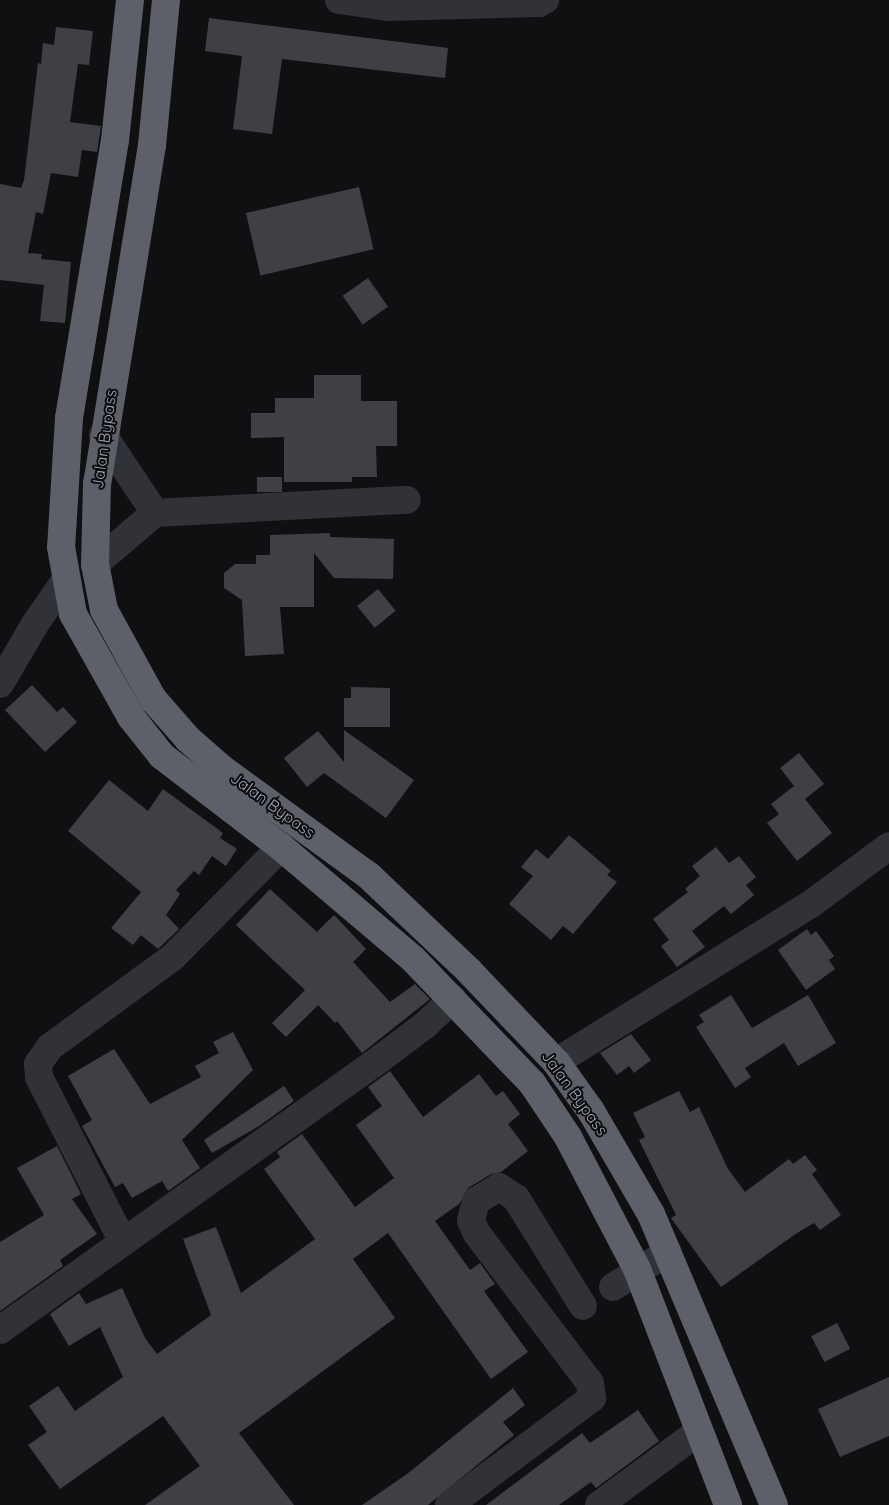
<!DOCTYPE html>
<html>
<head>
<meta charset="utf-8">
<style>
  body { margin:0 }
  #map { position:relative; width:889px; height:1505px; overflow:hidden; background:#101012; font-family:Quicksand,sans-serif }
  div>[style] { position:absolute }
  .building>* { inset:0; background:#3f4045; transform-origin:0 0 }
  .minor>* { height:28px; margin:-14px; padding:0 14px; transform-origin:14px; border-radius:14px; background:#313237 }
  .highway>* { height:28px; margin:-14px; padding:0 14px; transform-origin:14px; border-radius:14px; background:#5d6068 }
  span { translate:-50% -50%; white-space:nowrap; text-align:center; line-height:1.15; -webkit-text-stroke:4px #0b0b0d; paint-order:stroke }
  .street-label { font-size:16px; color:#a1a6b3 }
</style>
</head>
<body>
<div id="map">
  <div class="building">
    <div style="clip-path:polygon(209px 18px,448px 48px,445px 78px,282px 59px,272px 134px,233px 129px,242px 56px,205px 51px)"></div>
    <div style="clip-path:polygon(56px 27px,93px 31px,89px 65px,78px 64px,70px 122px,101px 126px,97px 152px,82px 150px,78px 177px,51px 173px,43px 214px,36px 212px,28px 253px,42px 254px,41px 259px,71px 262px,65px 323px,40px 321px,44px 285px,0 280px,0 184px,21px 188px,24px 180px,38px 63px,41px 64px,43px 43px,54px 45px)"></div>
    <div style="left:359px;top:187px;width:64px;height:116px;rotate:77deg"></div>
    <div style="left:368px;top:278px;width:35px;height:31px;rotate:55deg"></div>
    <div style="clip-path:polygon(314px 375px,361px 375px,361px 401px,397px 401px,397px 446px,376px 446px,377px 477px,352px 477px,352px 482px,284px 482px,284px 437px,251px 438px,251px 413px,275px 413px,275px 398px,314px 398px)"></div>
    <div style="left:257px;top:477px;width:25px;height:15px"></div>
    <div style="clip-path:polygon(330px 533px,330px 537px,394px 539px,393px 579px,334px 578px,314px 553px,314px 607px,280px 607px,284px 654px,245px 656px,242px 600px,224px 588px,224px 573px,235px 564px,256px 564px,256px 555px,270px 555px,270px 535px)"></div>
    <div style="left:378px;top:589px;width:28px;height:27px;rotate:51deg"></div>
    <div style="clip-path:polygon(32px 685px,57px 712px,63px 707px,77px 722px,45px 752px,5px 710px)"></div>
    <div style="clip-path:polygon(351px 687px,390px 688px,390px 727px,344px 727px,344px 698px,351px 698px)"></div>
    <div style="clip-path:polygon(344px 730px,414px 780px,386px 818px,324px 773px,307px 787px,284px 758px,318px 731px,344px 762px)"></div>
    <div style="clip-path:polygon(799px 753px,824px 784px,805px 799px,832px 833px,797px 861px,767px 823px,779px 814px,771px 804px,794px 786px,780px 768px)"></div>
    <div style="clip-path:polygon(109px 780px,148px 811px,163px 789px,223px 833px,220px 838px,237px 849px,226px 866px,212px 856px,199px 875px,194px 871px,176px 890px,180px 894px,166px 915px,179px 929px,158px 949px,141px 935px,133px 945px,111px 928px,141px 892px,68px 831px)"></div>
    <div style="clip-path:polygon(569px 835px,611px 871px,607px 875px,617px 882px,573px 934px,563px 926px,551px 940px,509px 904px,533px 876px,521px 867px,536px 849px,548px 859px)"></div>
    <div style="clip-path:polygon(716px 847px,729px 863px,739px 856px,756px 877px,746px 885px,754px 895px,731px 914px,724px 906px,692px 931px,705px 947px,677px 967px,661px 946px,669px 940px,653px 919px,688px 892px,685px 889px,700px 876px,692px 866px)"></div>
    <div style="clip-path:polygon(270px 889px,317px 932px,334px 915px,366px 949px,353px 962px,390px 1002px,415px 984px,430px 999px,362px 1053px,337px 1021px,335px 1023px,318px 1005px,286px 1037px,272px 1023px,305px 990px,236px 925px)"></div>
    <div style="clip-path:polygon(807px 929px,811px 935px,816px 931px,834px 956px,829px 960px,835px 969px,806px 990px,778px 950px)"></div>
    <div style="clip-path:polygon(731px 995px,752px 1028px,808px 995px,836px 1043px,798px 1066px,784px 1043px,745px 1068px,751px 1077px,735px 1088px,696px 1027px,704px 1022px,699px 1015px)"></div>
    <div style="clip-path:polygon(233px 1032px,253px 1070px,182px 1140px,200px 1168px,168px 1191px,162px 1181px,132px 1198px,123px 1183px,115px 1187px,82px 1126px,92px 1120px,68px 1076px,114px 1049px,150px 1104px,201px 1077px,195px 1066px,219px 1053px,213px 1042px)"></div>
    <div style="clip-path:polygon(631px 1034px,651px 1060px,634px 1073px,629px 1066px,617px 1075px,600px 1053px)"></div>
    <div style="clip-path:polygon(390px 1071px,423px 1117px,479px 1074px,496px 1096px,503px 1091px,520px 1114px,508px 1124px,528px 1151px,501px 1172px,491px 1174px,468px 1188px,459px 1204px,435px 1221px,470px 1270px,480px 1263px,495px 1284px,484px 1291px,528px 1352px,491px 1379px,388px 1233px,353px 1259px,395px 1318px,239px 1433px,294px 1505px,145px 1505px,200px 1466px,163px 1416px,60px 1489px,28px 1445px,47px 1432px,29px 1406px,58px 1386px,75px 1411px,123px 1377px,100px 1327px,69px 1346px,50px 1314px,79px 1293px,86px 1304px,122px 1288px,145px 1338px,157px 1354px,211px 1315px,183px 1239px,216px 1227px,241px 1293px,315px 1239px,264px 1169px,280px 1157px,277px 1152px,302px 1134px,355px 1207px,394px 1178px,356px 1125px,382px 1106px,368px 1087px)"></div>
    <div style="clip-path:polygon(284px 1086px,294px 1101px,259px 1126px,212px 1153px,204px 1140px)"></div>
    <div style="clip-path:polygon(679px 1091px,690px 1112px,699px 1107px,728px 1169px,745px 1192px,789px 1159px,793px 1164px,805px 1155px,817px 1170px,812px 1174px,841px 1215px,820px 1230px,814px 1223px,797px 1233px,721px 1287px,671px 1218px,676px 1215px,639px 1140px,645px 1137px,633px 1113px)"></div>
    <div style="clip-path:polygon(57px 1146px,81px 1194px,72px 1199px,97px 1234px,60px 1260px,63px 1266px,0 1311px,0 1242px,44px 1215px,17px 1168px)"></div>
    <div style="left:837px;top:1323px;width:29px;height:29px;rotate:63deg"></div>
    <div style="clip-path:polygon(889px 1377px,889px 1436px,840px 1457px,818px 1409px)"></div>
    <div style="clip-path:polygon(513px 1388px,525px 1405px,503px 1422px,514px 1435px,428px 1505px,362px 1505px,407px 1474px)"></div>
    <div style="clip-path:polygon(638px 1410px,659px 1441px,596px 1488px,591px 1482px,559px 1505px,486px 1505px,582px 1433px,590px 1443px)"></div>
  </div>
  <div class="minor">
    <div style="left:339px;top:0;width:49px;rotate:8.1deg"></div>
    <div style="left:388px;top:7px;width:7px;rotate:-90deg"></div>
    <div style="left:388px;top:7px;width:151px;rotate:-1.5deg"></div>
    <div style="left:539px;top:3px;width:7px;rotate:-27deg"></div>
    <div style="left:103px;top:435px;width:94px;rotate:56.3deg"></div>
    <div style="left:95px;top:564px;width:79px;rotate:-40.4deg"></div>
    <div style="left:155px;top:513px;width:252px;rotate:-3deg"></div>
    <div style="left:0;top:684px;width:69px;rotate:-59.7deg"></div>
    <div style="left:35px;top:624px;width:52px;rotate:-55.1deg"></div>
    <div style="left:556px;top:1062px;width:300px;rotate:-31.8deg"></div>
    <div style="left:811px;top:904px;width:97px;rotate:-36.6deg"></div>
    <div style="left:123px;top:1242px;width:185px;rotate:-117deg"></div>
    <div style="left:39px;top:1077px;width:13px;rotate:-94deg"></div>
    <div style="left:38px;top:1064px;width:21px;rotate:-55deg"></div>
    <div style="left:50px;top:1047px;width:152px;rotate:-36.2deg"></div>
    <div style="left:173px;top:957px;width:154px;rotate:-45.5deg"></div>
    <div style="left:613px;top:1287px;width:65px;rotate:-32.5deg"></div>
    <div style="left:0;top:1330px;width:457px;rotate:-35.5deg"></div>
    <div style="left:372px;top:1065px;width:66px;rotate:-37deg"></div>
    <div style="left:425px;top:1025px;width:38px;rotate:-43deg"></div>
    <div style="left:449px;top:1505px;width:179px;rotate:-36.8deg"></div>
    <div style="left:592px;top:1398px;width:15px;rotate:-98deg"></div>
    <div style="left:590px;top:1383px;width:189px;rotate:-127.1deg"></div>
    <div style="left:476px;top:1232px;width:13px;rotate:-113deg"></div>
    <div style="left:471px;top:1220px;width:20px;rotate:-75deg"></div>
    <div style="left:476px;top:1201px;width:27px;rotate:-31deg"></div>
    <div style="left:499px;top:1187px;width:20px;rotate:33deg"></div>
    <div style="left:516px;top:1198px;width:127px;rotate:58.2deg"></div>
    <div style="left:599px;top:1505px;width:123px;rotate:-36.4deg"></div>
  </div>
  <div class="highway">
    <div style="left:130px;top:0;width:141px;rotate:96.1deg"></div>
    <div style="left:115px;top:140px;width:282px;rotate:99.4deg"></div>
    <div style="left:69px;top:418px;width:129px;rotate:93.5deg"></div>
    <div style="left:61px;top:547px;width:68px;rotate:79.8deg"></div>
    <div style="left:73px;top:614px;width:118px;rotate:60.6deg"></div>
    <div style="left:131px;top:717px;width:50px;rotate:51.5deg"></div>
    <div style="left:162px;top:756px;width:150px;rotate:37.4deg"></div>
    <div style="left:281px;top:847px;width:173px;rotate:40.3deg"></div>
    <div style="left:413px;top:959px;width:172px;rotate:46.2deg"></div>
    <div style="left:532px;top:1083px;width:65px;rotate:56.3deg"></div>
    <div style="left:568px;top:1137px;width:149px;rotate:62.4deg"></div>
    <div style="left:637px;top:1269px;width:253px;rotate:68.9deg"></div>
    <div style="left:166px;top:0;width:146px;rotate:95.5deg"></div>
    <div style="left:152px;top:145px;width:342px;rotate:99.2deg"></div>
    <div style="left:97px;top:483px;width:81px;rotate:91.4deg"></div>
    <div style="left:95px;top:564px;width:47px;rotate:78.9deg"></div>
    <div style="left:104px;top:610px;width:102px;rotate:61.2deg"></div>
    <div style="left:153px;top:699px;width:53px;rotate:48.8deg"></div>
    <div style="left:188px;top:739px;width:44px;rotate:41.3deg"></div>
    <div style="left:221px;top:768px;width:182px;rotate:36.1deg"></div>
    <div style="left:368px;top:875px;width:139px;rotate:43.5deg"></div>
    <div style="left:469px;top:971px;width:126px;rotate:46.3deg"></div>
    <div style="left:556px;top:1062px;width:60px;rotate:54.5deg"></div>
    <div style="left:591px;top:1111px;width:119px;rotate:59.8deg"></div>
    <div style="left:651px;top:1214px;width:316px;rotate:67.1deg"></div>
  </div>
  <div class="street-label">
    <span style="left:104px;top:439px;rotate:-82deg">Jalan Bypass</span>
    <span style="left:273px;top:805px;rotate:36deg">Jalan Bypass</span>
    <span style="left:575px;top:1093px;rotate:54deg">Jalan Bypass</span>
  </div>
</div>
</body>
</html>
